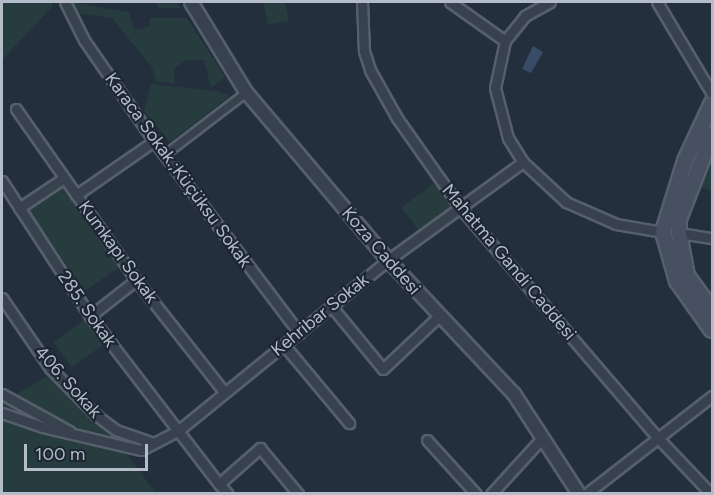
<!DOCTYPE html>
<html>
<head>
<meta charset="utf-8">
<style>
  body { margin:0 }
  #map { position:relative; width:714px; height:495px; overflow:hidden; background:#242f3e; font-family:Figtree,sans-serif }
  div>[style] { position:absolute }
  .green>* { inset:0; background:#263c3f; transform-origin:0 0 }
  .water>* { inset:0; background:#394c67 }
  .roads { filter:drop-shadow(2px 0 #565f6c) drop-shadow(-2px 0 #565f6c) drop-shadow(0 2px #565f6c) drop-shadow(0 -2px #565f6c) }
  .pedestrian>* { height:7px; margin:-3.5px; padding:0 3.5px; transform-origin:3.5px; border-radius:3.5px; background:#38414e }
  .minor>* { height:9px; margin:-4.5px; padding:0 4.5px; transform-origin:4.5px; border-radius:4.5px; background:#38414e }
  .tertiary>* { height:12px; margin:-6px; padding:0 6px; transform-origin:6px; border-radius:6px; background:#38414e }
  .secondary>* { height:14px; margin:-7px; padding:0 7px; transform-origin:7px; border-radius:7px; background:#465061 }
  span { translate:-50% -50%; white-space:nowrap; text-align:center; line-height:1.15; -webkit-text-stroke:4.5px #1d2633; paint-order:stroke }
  .street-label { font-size:18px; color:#b4bcc9 }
  .frame { position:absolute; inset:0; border:3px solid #b4bcc9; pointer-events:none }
  .scale { position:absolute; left:24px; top:444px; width:124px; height:27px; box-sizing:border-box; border:3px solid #b4bcc9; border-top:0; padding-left:8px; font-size:18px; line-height:21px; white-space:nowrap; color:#b4bcc9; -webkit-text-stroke:4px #1d2633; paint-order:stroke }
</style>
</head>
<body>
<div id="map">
  <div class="green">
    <div style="clip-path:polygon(2px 2px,52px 2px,52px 7px,2px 60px)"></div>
    <div style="clip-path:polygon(69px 2px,129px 12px,134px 29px,140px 30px,150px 26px,150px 18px,187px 18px,225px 77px,211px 88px,204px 60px,187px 60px,174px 68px,175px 84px,156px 81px,152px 67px,112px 18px,81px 14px)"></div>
    <div style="clip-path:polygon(157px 2px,176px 2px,181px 8px,158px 8px)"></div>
    <div style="clip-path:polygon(263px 2px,285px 2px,289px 21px,268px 25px)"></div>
    <div style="clip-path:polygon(151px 84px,217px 91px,230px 96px,170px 142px,144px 111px)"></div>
    <div style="clip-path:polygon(701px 159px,712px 161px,712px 191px,692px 184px)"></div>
    <div style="left:439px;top:179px;width:34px;height:47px;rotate:53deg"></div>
    <div style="left:62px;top:185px;width:100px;height:42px;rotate:55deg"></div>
    <div style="left:90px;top:316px;width:31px;height:45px;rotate:54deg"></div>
    <div style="clip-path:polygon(49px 375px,104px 425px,134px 443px,132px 448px,71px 427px,17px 394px)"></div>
    <div style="clip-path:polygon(2px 394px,74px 433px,122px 448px,156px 493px,2px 494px)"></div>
  </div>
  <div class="water">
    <div style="clip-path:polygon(533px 46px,543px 52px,531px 73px,522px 69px)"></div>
  </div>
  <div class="roads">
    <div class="pedestrian">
      <div style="left:165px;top:154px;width:102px;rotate:-37.4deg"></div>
    </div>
    <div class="minor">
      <div style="left:65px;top:2px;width:42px;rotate:63.4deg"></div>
      <div style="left:84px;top:40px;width:123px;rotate:55.3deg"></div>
      <div style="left:154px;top:141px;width:241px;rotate:52.9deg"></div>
      <div style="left:362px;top:2px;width:49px;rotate:87.7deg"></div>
      <div style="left:364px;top:51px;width:20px;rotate:72deg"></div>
      <div style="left:370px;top:70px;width:55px;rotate:60.6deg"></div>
      <div style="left:397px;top:118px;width:108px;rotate:54.8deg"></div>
      <div style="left:459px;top:206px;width:306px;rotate:49.4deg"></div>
      <div style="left:658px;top:438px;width:77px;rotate:46.6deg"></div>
      <div style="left:450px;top:2px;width:67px;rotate:35.3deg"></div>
      <div style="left:550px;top:2px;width:29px;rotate:151deg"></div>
      <div style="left:525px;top:16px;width:32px;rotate:129deg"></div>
      <div style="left:505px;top:41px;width:48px;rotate:102deg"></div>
      <div style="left:495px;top:88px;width:52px;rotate:75.4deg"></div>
      <div style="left:508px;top:138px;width:28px;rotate:58deg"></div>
      <div style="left:523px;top:162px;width:59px;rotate:42.9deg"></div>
      <div style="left:566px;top:202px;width:55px;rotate:23.7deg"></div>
      <div style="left:616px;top:224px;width:48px;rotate:9.7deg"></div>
      <div style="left:657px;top:2px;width:107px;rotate:59.1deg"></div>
      <div style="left:16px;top:109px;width:209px;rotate:54.9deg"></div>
      <div style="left:136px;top:280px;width:142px;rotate:51.8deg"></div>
      <div style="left:2px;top:181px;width:161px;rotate:56.9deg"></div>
      <div style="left:90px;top:316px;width:212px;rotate:52.5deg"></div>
      <div style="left:219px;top:484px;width:55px;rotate:-41.3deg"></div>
      <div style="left:260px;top:448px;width:60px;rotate:50.4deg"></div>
      <div style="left:76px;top:195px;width:95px;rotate:-34.7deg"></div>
      <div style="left:19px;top:208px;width:54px;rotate:-33.7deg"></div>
      <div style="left:679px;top:233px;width:33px;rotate:9deg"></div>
      <div style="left:2px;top:298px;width:85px;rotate:55.6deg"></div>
      <div style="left:50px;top:368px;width:66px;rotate:45.6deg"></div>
      <div style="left:96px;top:415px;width:25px;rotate:37deg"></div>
      <div style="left:116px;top:430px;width:39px;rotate:19deg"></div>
      <div style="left:332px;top:307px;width:80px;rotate:50.6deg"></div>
      <div style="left:383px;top:369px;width:77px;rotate:-43.4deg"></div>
      <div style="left:90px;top:316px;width:58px;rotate:-38deg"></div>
      <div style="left:284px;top:345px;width:102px;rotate:50.2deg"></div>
      <div style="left:2px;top:394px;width:77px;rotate:28.9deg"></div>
      <div style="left:2px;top:413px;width:43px;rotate:18.9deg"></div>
      <div style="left:43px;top:427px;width:101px;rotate:13.2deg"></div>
      <div style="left:141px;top:450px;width:43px;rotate:-27.8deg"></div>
      <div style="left:179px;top:430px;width:269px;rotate:-39.1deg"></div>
      <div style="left:388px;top:260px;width:167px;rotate:-36deg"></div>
      <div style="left:427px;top:440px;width:73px;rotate:47.8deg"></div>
      <div style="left:219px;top:484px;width:13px;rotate:48deg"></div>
      <div style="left:491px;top:494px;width:77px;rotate:-47.6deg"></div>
      <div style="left:586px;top:494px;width:160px;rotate:-37.9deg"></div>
    </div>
    <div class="tertiary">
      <div style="left:191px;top:2px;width:105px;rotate:58.6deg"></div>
      <div style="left:246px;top:92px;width:220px;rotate:49.8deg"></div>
      <div style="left:388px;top:260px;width:184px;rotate:46.8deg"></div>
      <div style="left:514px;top:394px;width:119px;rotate:57deg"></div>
    </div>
    <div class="secondary">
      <div style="left:712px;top:103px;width:64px;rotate:115deg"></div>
      <div style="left:685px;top:161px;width:74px;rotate:107.2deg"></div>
      <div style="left:663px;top:232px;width:51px;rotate:74.1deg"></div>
      <div style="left:677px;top:281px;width:60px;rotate:54.5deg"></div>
      <div style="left:712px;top:134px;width:91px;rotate:111.2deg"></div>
      <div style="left:679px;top:219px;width:14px;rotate:90deg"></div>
      <div style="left:679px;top:233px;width:44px;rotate:79.5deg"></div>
      <div style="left:687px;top:276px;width:42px;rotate:53.7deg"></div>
    </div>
  </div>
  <div class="street-label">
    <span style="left:178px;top:170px;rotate:54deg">Karaca Sokak.;Küçüksu Sokak</span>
    <span style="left:381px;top:251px;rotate:49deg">Koza Caddesi</span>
    <span style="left:118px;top:252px;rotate:54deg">Kumkapı Sokak</span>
    <span style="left:509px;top:262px;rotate:50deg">Mahatma Gandi Caddesi</span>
    <span style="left:87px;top:309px;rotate:55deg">285. Sokak</span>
    <span style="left:320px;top:315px;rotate:-39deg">Kehribar Sokak</span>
    <span style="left:68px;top:382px;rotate:48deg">406. Sokak</span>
  </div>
  <div class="frame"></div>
  <div class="scale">100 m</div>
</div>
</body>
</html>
